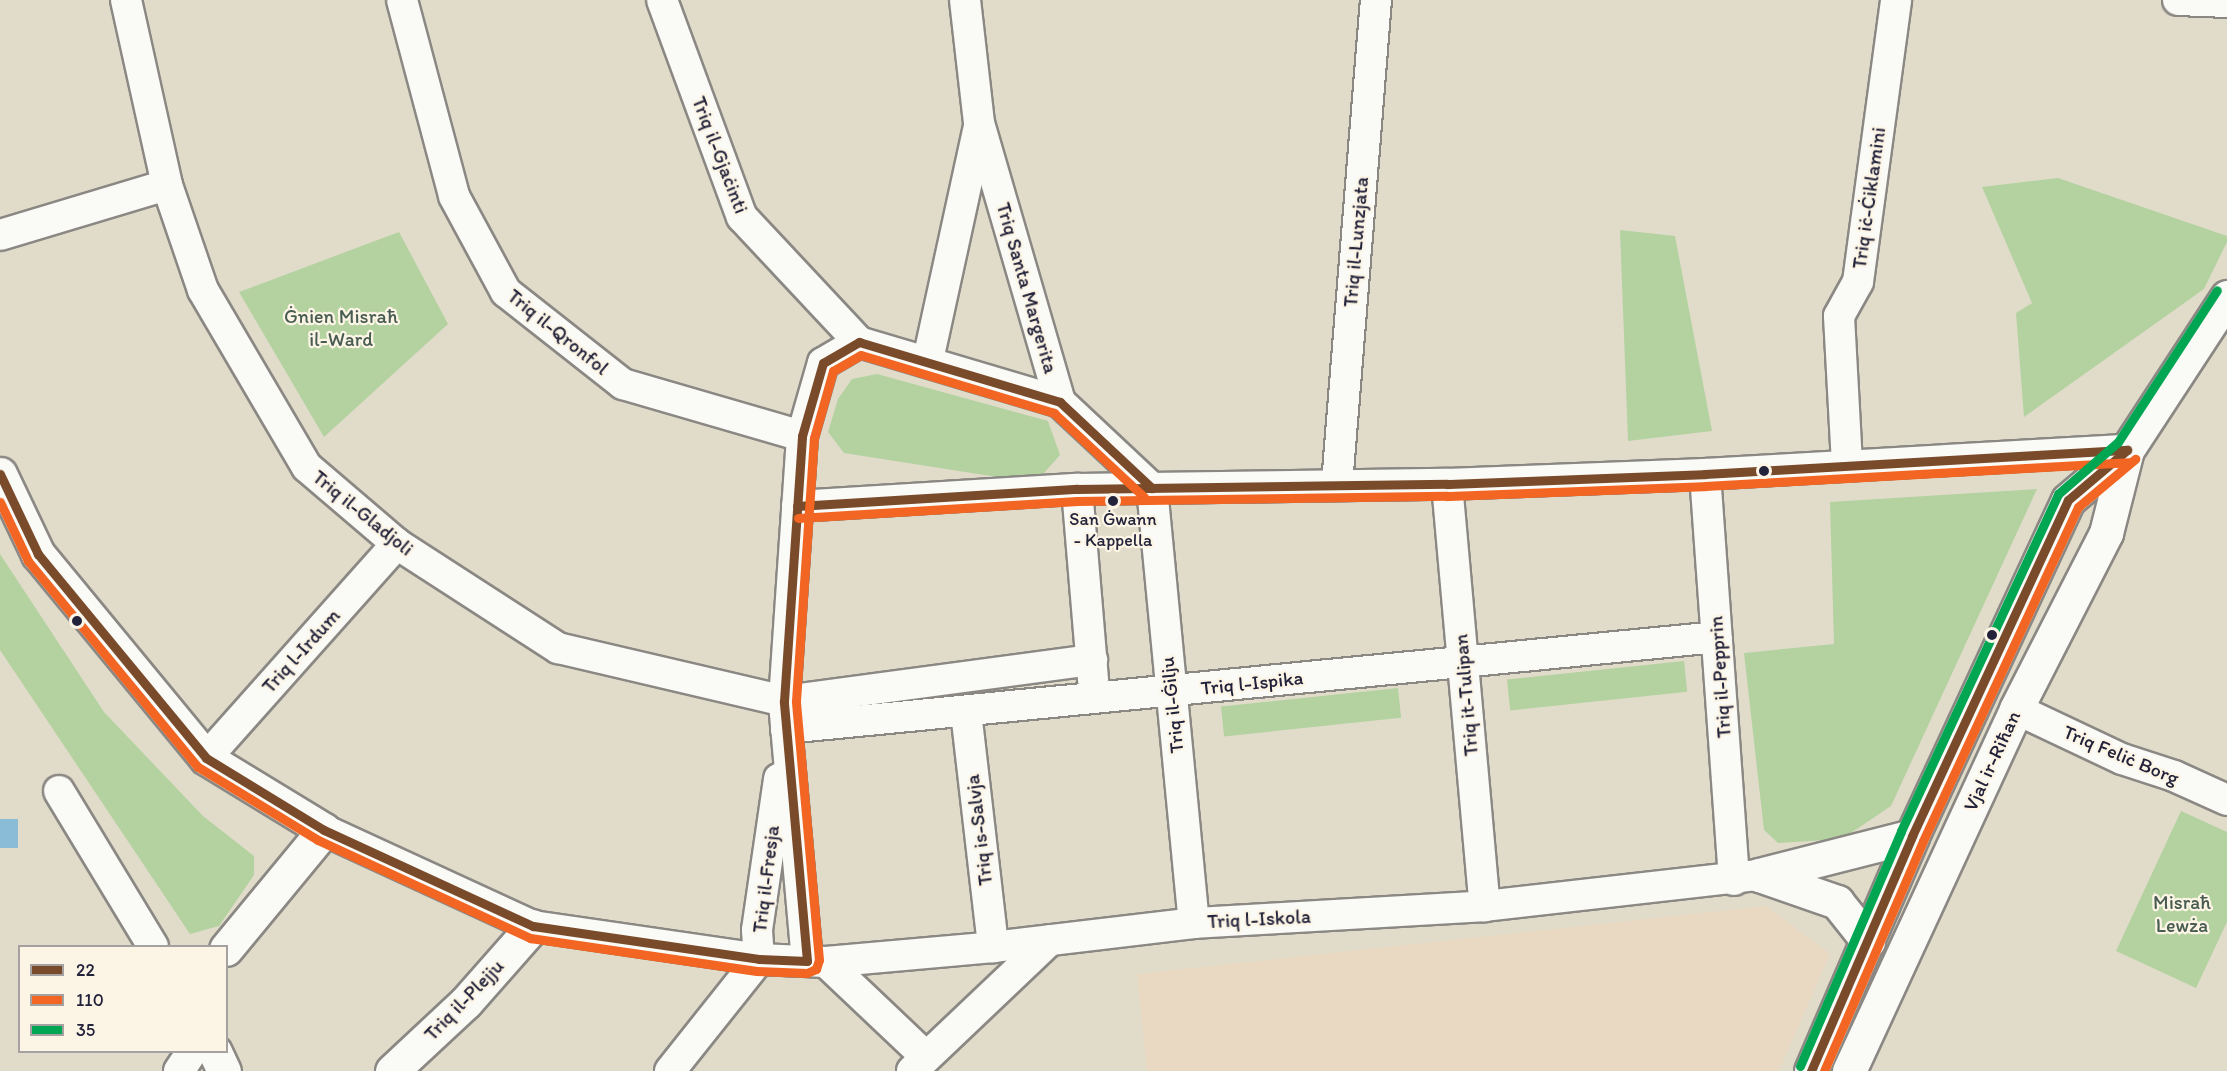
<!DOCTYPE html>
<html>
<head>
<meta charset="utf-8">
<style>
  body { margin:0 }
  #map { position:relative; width:2227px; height:1071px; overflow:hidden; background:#e1dcca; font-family:Itim,sans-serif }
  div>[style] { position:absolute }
  .built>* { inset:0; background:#e9d8c2 }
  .green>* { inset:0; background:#b3d2a0; transform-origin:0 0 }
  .water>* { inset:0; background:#8abcd7; transform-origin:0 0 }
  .roads { filter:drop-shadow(2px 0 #8b8884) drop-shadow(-2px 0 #8b8884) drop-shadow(0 2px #8b8884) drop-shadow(0 -2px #8b8884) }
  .street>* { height:30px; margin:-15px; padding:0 15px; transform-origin:15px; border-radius:15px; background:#fafaf7 }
  .secondary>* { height:33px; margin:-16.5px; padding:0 16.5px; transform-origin:16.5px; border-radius:16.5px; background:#fafaf7 }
  .primary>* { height:33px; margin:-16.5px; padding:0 16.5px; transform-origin:16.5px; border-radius:16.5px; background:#fafaf7 }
  .bus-1>* { height:9px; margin:-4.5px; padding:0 4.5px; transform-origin:4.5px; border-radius:4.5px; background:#7a4b2a }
  .bus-2>* { height:9px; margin:-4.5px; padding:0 4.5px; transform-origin:4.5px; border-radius:4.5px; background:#f26522 }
  .bus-3>* { height:9px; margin:-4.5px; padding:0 4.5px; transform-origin:4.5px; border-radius:4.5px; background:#00a651 }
  .dots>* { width:16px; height:16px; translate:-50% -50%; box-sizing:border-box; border:3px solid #fcf5e5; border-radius:50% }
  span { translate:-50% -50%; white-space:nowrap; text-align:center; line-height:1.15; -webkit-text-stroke:4.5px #fcf5e5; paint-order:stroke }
  .bus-label { font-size:18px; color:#22223b }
  .street-label { font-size:20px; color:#22223b }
  .park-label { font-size:20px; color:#485c52 }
  .legend { position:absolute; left:18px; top:945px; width:210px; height:108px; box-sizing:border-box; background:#fcf5e5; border:2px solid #a5a1a1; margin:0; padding:8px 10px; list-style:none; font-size:18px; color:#22223b }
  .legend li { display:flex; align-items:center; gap:12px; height:30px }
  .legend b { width:30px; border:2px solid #a5a1a1 }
</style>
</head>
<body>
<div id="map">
  <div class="built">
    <div style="clip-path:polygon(1766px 906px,1830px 954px,1779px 1071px,1147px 1071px,1137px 974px)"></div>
  </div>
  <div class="green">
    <div style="clip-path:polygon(2058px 178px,2227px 236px,2227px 242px,2204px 289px,2024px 417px,2016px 313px,2032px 303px,1982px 187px)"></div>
    <div style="clip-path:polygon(1620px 230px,1675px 236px,1712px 431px,1628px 441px)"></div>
    <div style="clip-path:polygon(399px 232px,448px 324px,324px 437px,239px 292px)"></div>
    <div style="clip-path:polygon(877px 374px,1048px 421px,1060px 455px,1035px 483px,844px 453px,828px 432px,838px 399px,852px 379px)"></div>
    <div style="clip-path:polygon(2037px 489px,1891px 806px,1842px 839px,1778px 843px,1764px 830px,1744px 653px,1834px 644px,1830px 502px)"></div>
    <div style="clip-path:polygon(0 554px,104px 712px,203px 816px,254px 856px,254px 875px,219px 926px,190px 934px,0 650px)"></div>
    <div style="left:1684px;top:661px;width:31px;height:178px;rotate:84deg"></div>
    <div style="left:1398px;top:688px;width:30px;height:178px;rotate:84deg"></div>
    <div style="clip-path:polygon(2181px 811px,2227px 832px,2227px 922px,2196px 988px,2116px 951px)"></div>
  </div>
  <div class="water">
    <div style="left:0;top:819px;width:18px;height:29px"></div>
  </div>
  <div class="roads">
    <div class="street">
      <div style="left:126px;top:0;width:189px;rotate:77.5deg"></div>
      <div style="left:167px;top:185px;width:111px;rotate:71.1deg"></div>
      <div style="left:203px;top:290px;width:205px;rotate:59.6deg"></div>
      <div style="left:307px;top:467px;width:118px;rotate:40.5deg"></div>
      <div style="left:397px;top:544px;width:192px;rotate:32.9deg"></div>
      <div style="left:558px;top:648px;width:232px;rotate:13.2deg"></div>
      <div style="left:784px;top:701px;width:311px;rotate:-7.6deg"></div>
      <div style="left:402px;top:0;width:203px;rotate:75.1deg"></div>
      <div style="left:454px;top:196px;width:109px;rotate:61.6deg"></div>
      <div style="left:506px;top:292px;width:149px;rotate:38.2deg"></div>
      <div style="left:623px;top:384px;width:186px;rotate:16.2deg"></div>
      <div style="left:662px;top:0;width:231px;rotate:69.8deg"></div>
      <div style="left:742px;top:217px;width:171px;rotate:46.9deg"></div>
      <div style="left:965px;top:0;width:124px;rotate:83.5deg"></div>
      <div style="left:979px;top:123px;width:291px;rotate:73.8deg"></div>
      <div style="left:1060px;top:402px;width:126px;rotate:43.1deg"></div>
      <div style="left:2178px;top:0;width:49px;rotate:2.3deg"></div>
      <div style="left:0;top:235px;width:174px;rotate:-16.7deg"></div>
      <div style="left:928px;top:360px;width:239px;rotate:-77.7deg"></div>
      <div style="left:1847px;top:464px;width:148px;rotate:-93.1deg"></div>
      <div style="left:1839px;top:316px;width:39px;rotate:-61deg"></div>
      <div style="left:1858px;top:282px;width:285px;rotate:-82.3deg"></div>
      <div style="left:1705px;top:474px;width:407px;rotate:85.9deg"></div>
      <div style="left:1337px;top:484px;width:486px;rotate:-85.4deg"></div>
      <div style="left:1447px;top:484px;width:424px;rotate:84.9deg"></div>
      <div style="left:1152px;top:488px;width:437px;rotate:84.5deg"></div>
      <div style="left:1077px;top:489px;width:192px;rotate:85.2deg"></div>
      <div style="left:797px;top:506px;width:281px;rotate:-3.5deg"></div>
      <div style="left:1077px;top:489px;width:370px;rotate:-0.8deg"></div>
      <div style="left:1447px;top:484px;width:258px;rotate:-2.2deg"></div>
      <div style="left:1705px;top:474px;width:423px;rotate:-3.3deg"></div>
      <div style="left:2016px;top:709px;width:117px;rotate:25.3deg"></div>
      <div style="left:2122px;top:759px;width:55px;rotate:18.1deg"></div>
      <div style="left:2174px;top:776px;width:58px;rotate:24.4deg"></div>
      <div style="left:966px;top:712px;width:237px;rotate:83.4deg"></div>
      <div style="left:786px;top:728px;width:935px;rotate:-5.58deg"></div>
      <div style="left:206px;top:758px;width:287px;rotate:-48.3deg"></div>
      <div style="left:59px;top:791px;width:181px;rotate:58.8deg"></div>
      <div style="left:324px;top:830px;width:230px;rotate:24.7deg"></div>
      <div style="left:533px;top:926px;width:228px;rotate:8.3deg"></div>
      <div style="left:759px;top:959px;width:67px;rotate:2.6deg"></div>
      <div style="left:826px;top:962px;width:168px;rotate:-5.1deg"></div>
      <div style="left:993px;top:947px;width:202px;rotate:-6.8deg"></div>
      <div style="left:1194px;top:923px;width:291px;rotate:-3.3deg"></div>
      <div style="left:1485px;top:906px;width:276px;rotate:-6.5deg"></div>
      <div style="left:759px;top:959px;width:29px;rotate:-94deg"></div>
      <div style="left:757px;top:930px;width:153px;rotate:-81.7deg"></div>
      <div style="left:807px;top:961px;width:261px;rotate:-95.1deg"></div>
      <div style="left:784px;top:701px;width:266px;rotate:-86.1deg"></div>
      <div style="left:802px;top:436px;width:76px;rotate:-74deg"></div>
      <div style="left:823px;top:363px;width:42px;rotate:-30.3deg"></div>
      <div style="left:859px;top:342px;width:210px;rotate:16.6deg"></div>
      <div style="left:826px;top:962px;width:138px;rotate:43.5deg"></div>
      <div style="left:179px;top:1071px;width:23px;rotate:-56deg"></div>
      <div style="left:670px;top:1071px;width:143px;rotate:-51.5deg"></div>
      <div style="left:912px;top:1071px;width:190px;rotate:-43.5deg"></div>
    </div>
    <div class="secondary">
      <div style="left:0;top:474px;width:89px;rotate:64.6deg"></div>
      <div style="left:38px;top:554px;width:264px;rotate:50.5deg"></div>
      <div style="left:206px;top:758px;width:138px;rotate:31.4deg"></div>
      <div style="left:324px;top:830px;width:154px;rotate:129.5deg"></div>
      <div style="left:215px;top:1052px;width:21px;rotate:65deg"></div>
      <div style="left:392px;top:1071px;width:101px;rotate:-43deg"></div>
      <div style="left:466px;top:1002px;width:101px;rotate:-48.6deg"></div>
    </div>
    <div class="primary">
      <div style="left:1759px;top:875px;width:158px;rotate:-14.3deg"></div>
      <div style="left:1759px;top:875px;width:83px;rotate:19.1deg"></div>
      <div style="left:1837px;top:902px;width:50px;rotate:51.5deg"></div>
      <div style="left:1811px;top:1071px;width:256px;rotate:-66.7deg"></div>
      <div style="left:1912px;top:836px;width:370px;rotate:-65.1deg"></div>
      <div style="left:2068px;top:500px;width:77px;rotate:-40.3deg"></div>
      <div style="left:2127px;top:450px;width:183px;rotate:-56.8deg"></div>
      <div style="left:1849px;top:1071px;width:399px;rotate:-65.2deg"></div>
      <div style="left:2016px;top:709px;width:198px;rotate:-62.9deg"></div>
      <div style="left:2106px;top:533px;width:86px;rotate:-75.8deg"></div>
    </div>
  </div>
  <div class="bus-1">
    <div style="left:0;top:474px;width:89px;rotate:64.6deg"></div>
    <div style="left:38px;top:554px;width:264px;rotate:50.5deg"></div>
    <div style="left:206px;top:758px;width:138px;rotate:31.4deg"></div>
    <div style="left:324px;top:830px;width:230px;rotate:24.7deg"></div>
    <div style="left:533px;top:926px;width:228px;rotate:8.3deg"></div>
    <div style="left:759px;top:959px;width:48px;rotate:2.4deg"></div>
    <div style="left:807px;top:961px;width:261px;rotate:-95.1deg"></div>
    <div style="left:784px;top:701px;width:266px;rotate:-86.1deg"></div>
    <div style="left:802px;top:436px;width:76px;rotate:-74deg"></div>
    <div style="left:823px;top:363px;width:42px;rotate:-30.3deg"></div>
    <div style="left:859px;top:342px;width:210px;rotate:16.6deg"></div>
    <div style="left:1060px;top:402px;width:126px;rotate:43.1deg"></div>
    <div style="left:797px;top:506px;width:281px;rotate:-3.5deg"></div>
    <div style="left:1077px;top:489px;width:370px;rotate:-0.8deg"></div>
    <div style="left:1447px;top:484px;width:258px;rotate:-2.2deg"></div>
    <div style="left:1705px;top:474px;width:423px;rotate:-3.3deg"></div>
    <div style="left:1811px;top:1071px;width:256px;rotate:-66.7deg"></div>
    <div style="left:1912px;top:836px;width:370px;rotate:-65.1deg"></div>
    <div style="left:2068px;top:500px;width:77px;rotate:-40.3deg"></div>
  </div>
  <div class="bus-2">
    <div style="left:0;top:502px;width:65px;rotate:64.6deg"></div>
    <div style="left:28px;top:561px;width:267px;rotate:50.5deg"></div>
    <div style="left:198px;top:767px;width:140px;rotate:31.3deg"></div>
    <div style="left:318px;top:840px;width:234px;rotate:24.8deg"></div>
    <div style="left:530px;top:938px;width:229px;rotate:8.3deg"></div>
    <div style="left:757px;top:971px;width:50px;rotate:2.3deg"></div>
    <div style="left:807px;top:973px;width:10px;rotate:-24deg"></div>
    <div style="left:816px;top:969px;width:9px;rotate:-72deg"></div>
    <div style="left:819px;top:960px;width:260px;rotate:-95.1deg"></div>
    <div style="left:796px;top:701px;width:264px;rotate:-86.1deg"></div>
    <div style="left:814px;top:438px;width:70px;rotate:-74.2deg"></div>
    <div style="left:833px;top:371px;width:32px;rotate:-30deg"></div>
    <div style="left:861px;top:355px;width:202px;rotate:16.7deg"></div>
    <div style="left:1054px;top:413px;width:123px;rotate:43deg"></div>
    <div style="left:798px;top:518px;width:280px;rotate:-3.5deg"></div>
    <div style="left:1077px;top:501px;width:370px;rotate:-0.8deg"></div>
    <div style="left:1447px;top:496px;width:258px;rotate:-2.2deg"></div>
    <div style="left:1705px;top:486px;width:424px;rotate:-3.2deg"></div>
    <div style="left:1824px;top:1071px;width:250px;rotate:-66.7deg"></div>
    <div style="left:1923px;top:841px;width:368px;rotate:-65.1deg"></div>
    <div style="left:2078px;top:507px;width:75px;rotate:-40.1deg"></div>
  </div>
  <div class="bus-3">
    <div style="left:1800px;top:1066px;width:256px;rotate:-66.7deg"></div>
    <div style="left:1901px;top:831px;width:372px;rotate:-65deg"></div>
    <div style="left:2058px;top:494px;width:79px;rotate:-40.9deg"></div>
    <div style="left:2118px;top:442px;width:181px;rotate:-56.9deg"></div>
  </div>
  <div class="dots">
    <div style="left:1764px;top:471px;background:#22223b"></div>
    <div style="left:1113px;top:501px;background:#22223b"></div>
    <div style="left:77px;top:621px;background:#22223b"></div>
    <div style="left:1992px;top:635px;background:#22223b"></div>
  </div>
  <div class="bus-label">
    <span style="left:1113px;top:530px">San Ġwann<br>- Kappella</span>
  </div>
  <div class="street-label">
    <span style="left:720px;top:155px;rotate:69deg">Triq il-Gjaċinti</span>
    <span style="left:1869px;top:198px;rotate:-82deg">Triq iċ-Ċiklamini</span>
    <span style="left:1356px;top:242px;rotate:-85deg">Triq il-Lunzjata</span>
    <span style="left:1027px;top:288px;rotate:74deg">Triq Santa Margerita</span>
    <span style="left:558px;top:332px;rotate:39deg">Triq il-Qronfol</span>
    <span style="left:363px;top:513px;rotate:39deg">Triq il-Gladjoli</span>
    <span style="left:301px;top:651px;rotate:-48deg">Triq l-Irdum</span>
    <span style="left:1720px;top:677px;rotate:-94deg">Triq il-Pepprin</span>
    <span style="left:1252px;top:683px;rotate:-6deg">Triq l-Ispika</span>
    <span style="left:1466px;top:695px;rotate:-95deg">Triq it-Tulipan</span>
    <span style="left:1172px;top:705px;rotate:-96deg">Triq il-Ġilju</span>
    <span style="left:2121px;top:755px;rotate:23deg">Triq Feliċ Borg</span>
    <span style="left:1992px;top:761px;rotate:-65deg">Vjal ir-Riħan</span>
    <span style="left:979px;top:830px;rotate:-97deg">Triq is-Salvja</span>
    <span style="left:766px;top:879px;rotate:-83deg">Triq il-Fresja</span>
    <span style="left:1259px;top:919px;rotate:-3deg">Triq l-Iskola</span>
    <span style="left:464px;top:1000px;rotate:-46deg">Triq il-Plejju</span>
  </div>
  <div class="park-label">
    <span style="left:341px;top:328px">Ġnien Misraħ<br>il-Ward</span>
    <span style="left:2182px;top:914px">Misraħ<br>Lewża</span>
  </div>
  <ul class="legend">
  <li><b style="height:8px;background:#7a4b2a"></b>22</li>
  <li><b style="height:8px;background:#f26522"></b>110</li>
  <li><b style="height:8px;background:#00a651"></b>35</li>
  </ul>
</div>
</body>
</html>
